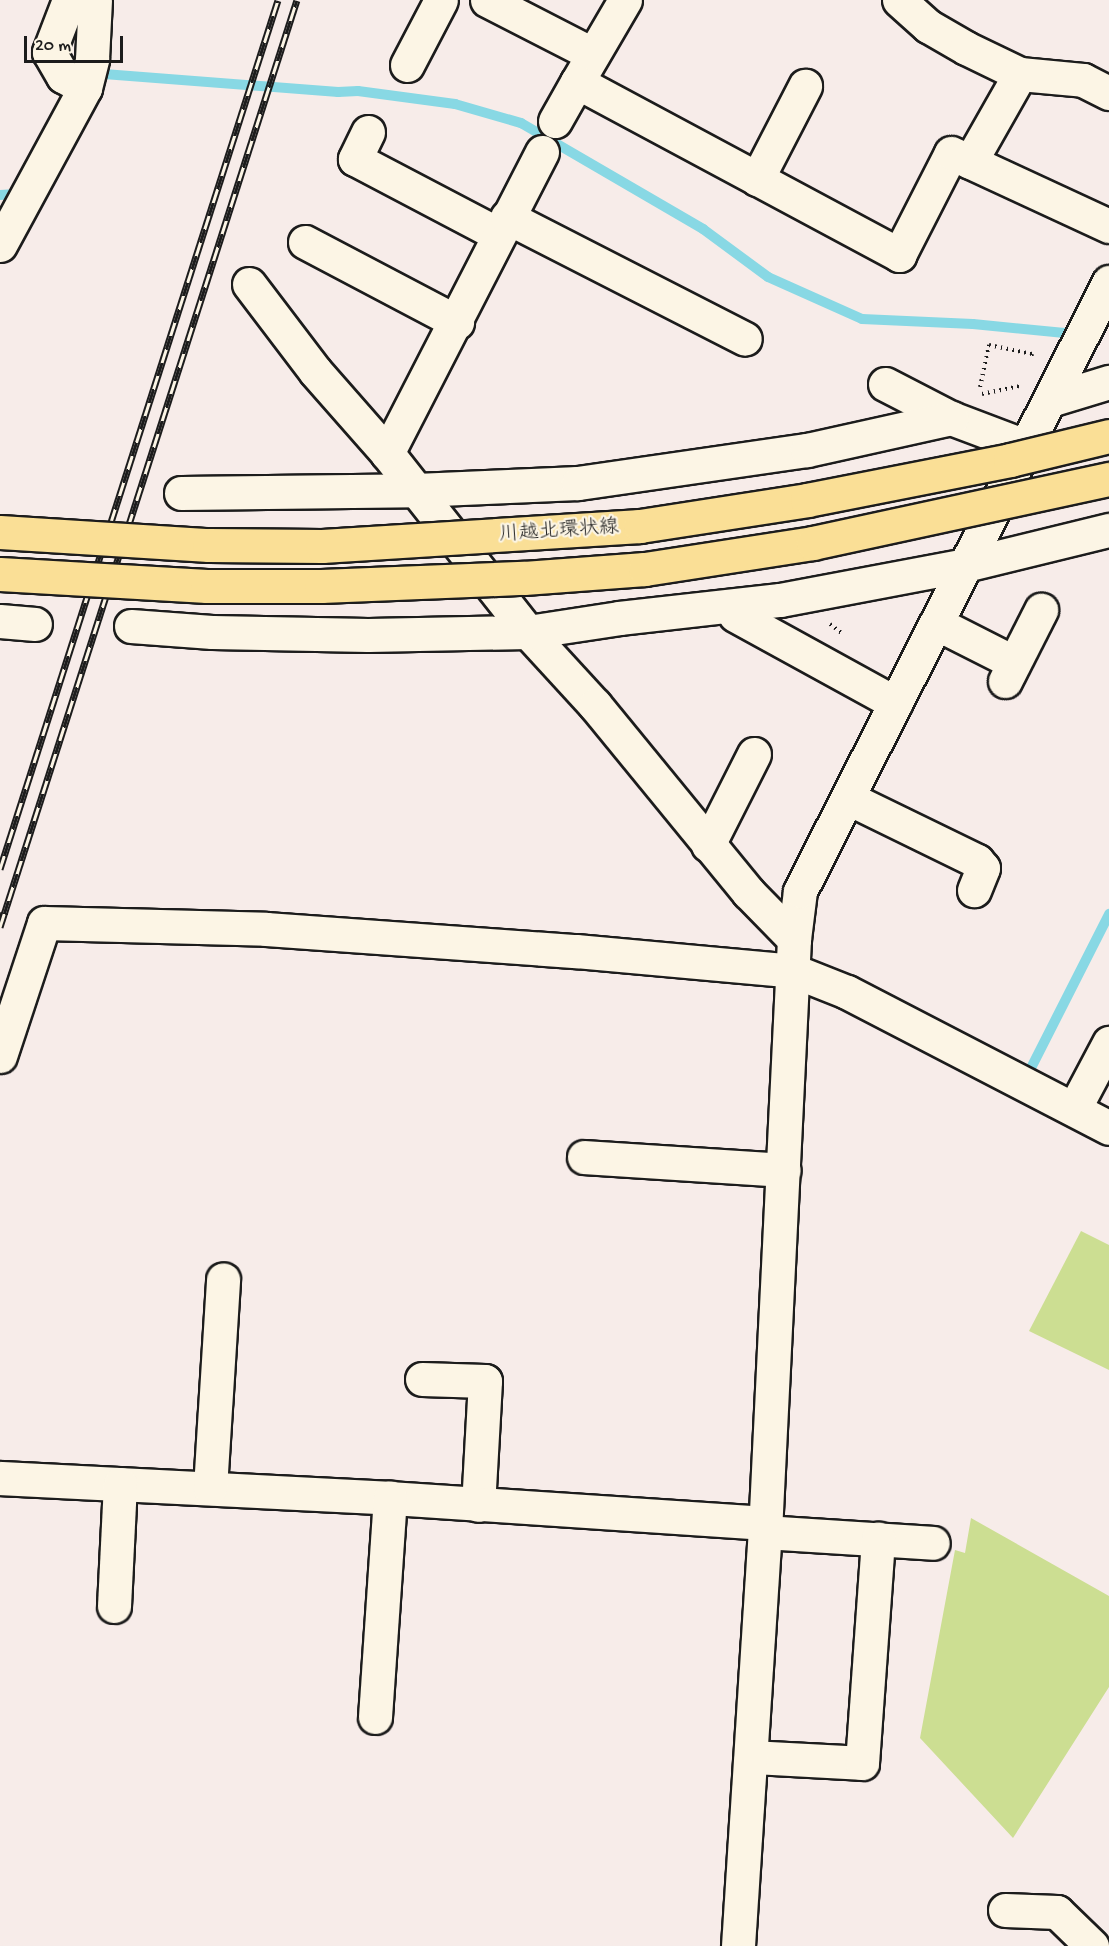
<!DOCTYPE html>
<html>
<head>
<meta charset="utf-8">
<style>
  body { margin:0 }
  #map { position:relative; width:1109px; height:1946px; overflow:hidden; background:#f7ece9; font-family:"Gochi Hand","Klee One",sans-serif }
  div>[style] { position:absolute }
  .green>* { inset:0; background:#ccde92 }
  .stream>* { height:10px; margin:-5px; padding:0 5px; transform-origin:5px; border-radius:5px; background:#88d8e4 }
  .path>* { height:4px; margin-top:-2px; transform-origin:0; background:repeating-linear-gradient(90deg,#1c1c1c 0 1.5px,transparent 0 6px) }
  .roads { filter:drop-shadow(2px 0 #1c1c1c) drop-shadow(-2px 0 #1c1c1c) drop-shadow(0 2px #1c1c1c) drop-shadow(0 -2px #1c1c1c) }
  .minor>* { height:33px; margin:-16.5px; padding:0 16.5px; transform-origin:16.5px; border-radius:16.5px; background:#fcf5e5 }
  .rail>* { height:7px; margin-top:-3.5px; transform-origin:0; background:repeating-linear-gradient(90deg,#fcf5e5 0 14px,#1c1c1c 0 28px); box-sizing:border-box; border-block:2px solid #1c1c1c }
  .bridges { filter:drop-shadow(2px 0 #1c1c1c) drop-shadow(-2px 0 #1c1c1c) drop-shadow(0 2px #1c1c1c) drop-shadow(0 -2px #1c1c1c) }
  .major-bridge>* { height:33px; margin:-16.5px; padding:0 16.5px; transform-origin:16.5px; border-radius:16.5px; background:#fadf96 }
  span { translate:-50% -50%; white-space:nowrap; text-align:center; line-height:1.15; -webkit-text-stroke:4.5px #fcf5e5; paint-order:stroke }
  .street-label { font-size:20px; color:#1c1c1c }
  .scale { position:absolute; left:24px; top:36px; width:99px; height:27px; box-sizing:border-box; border:3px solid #1c1c1c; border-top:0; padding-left:8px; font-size:18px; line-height:21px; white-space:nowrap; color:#1c1c1c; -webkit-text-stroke:4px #fcf5e5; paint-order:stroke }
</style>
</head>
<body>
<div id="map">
  <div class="green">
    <div style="clip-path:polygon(1081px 1231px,1109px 1245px,1109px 1370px,1029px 1331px)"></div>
    <div style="clip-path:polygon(971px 1518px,1109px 1596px,1109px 1687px,1013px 1838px,920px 1738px,955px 1550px,965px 1553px)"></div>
  </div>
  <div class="stream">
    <div style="left:104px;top:74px;width:235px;rotate:4.4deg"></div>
    <div style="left:338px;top:92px;width:20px;rotate:-3deg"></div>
    <div style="left:358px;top:91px;width:98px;rotate:7.6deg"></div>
    <div style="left:455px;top:104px;width:69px;rotate:16.1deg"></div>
    <div style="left:521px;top:123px;width:211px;rotate:30.2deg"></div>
    <div style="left:703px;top:229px;width:81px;rotate:36.4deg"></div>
    <div style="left:768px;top:277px;width:103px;rotate:24.1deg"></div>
    <div style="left:862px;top:319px;width:111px;rotate:2.6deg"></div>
    <div style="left:973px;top:324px;width:92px;rotate:5.6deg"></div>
    <div style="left:0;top:195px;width:16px;rotate:-4deg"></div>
    <div style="left:16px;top:194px;width:7px;rotate:-56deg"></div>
    <div style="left:1031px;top:1068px;width:173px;rotate:-63.1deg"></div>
  </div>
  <div class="path">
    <div style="left:980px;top:387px;width:43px;rotate:-77.9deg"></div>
    <div style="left:989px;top:345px;width:44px;rotate:11.8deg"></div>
    <div style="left:1032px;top:354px;width:4px;rotate:104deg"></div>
    <div style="left:982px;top:394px;width:38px;rotate:-12deg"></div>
    <div style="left:830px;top:624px;width:16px;rotate:38deg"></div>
    <div style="left:0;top:914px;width:11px;rotate:10deg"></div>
  </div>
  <div class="roads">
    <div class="minor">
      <div style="left:69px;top:0;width:56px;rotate:111deg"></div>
      <div style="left:49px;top:52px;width:28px;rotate:60deg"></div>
      <div style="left:63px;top:76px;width:25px;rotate:29deg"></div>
      <div style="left:487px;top:0;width:118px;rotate:27.2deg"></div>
      <div style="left:625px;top:0;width:95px;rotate:120.3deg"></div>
      <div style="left:577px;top:82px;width:366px;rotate:28.2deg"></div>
      <div style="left:899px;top:255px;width:114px;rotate:-63deg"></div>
      <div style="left:951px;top:153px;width:174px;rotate:24.8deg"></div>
      <div style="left:899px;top:0;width:39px;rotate:42deg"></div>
      <div style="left:928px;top:26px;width:44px;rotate:30.1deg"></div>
      <div style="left:966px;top:48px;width:60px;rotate:25.7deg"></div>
      <div style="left:1020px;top:74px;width:63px;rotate:5.4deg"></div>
      <div style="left:1083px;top:80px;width:29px;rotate:27deg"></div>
      <div style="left:407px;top:65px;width:73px;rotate:-62.4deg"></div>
      <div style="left:555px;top:121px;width:45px;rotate:-60.6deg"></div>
      <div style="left:368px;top:132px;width:30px;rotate:116deg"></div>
      <div style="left:355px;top:159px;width:161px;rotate:27.7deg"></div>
      <div style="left:542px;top:152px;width:339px;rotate:117.2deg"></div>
      <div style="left:387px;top:453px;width:228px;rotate:51.8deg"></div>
      <div style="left:528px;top:632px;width:99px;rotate:47.5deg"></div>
      <div style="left:595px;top:705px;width:242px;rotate:50.7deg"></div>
      <div style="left:748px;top:892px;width:66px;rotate:45.6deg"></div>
      <div style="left:970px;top:162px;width:101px;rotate:-60.4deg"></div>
      <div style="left:757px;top:179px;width:105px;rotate:-62.7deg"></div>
      <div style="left:507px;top:217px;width:267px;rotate:27.1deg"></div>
      <div style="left:305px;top:242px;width:172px;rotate:27.8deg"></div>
      <div style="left:0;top:245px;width:179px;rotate:-61.6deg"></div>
      <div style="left:85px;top:88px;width:30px;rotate:-76deg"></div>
      <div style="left:92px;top:59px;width:59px;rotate:-87.1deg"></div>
      <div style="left:249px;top:284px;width:109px;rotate:52.8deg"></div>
      <div style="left:315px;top:371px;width:109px;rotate:48.7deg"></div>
      <div style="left:885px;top:384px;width:74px;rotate:27.3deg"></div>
      <div style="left:951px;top:418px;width:79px;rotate:20.7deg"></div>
      <div style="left:1050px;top:400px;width:62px;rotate:-17deg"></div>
      <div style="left:181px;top:493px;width:235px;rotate:-0.7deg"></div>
      <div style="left:416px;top:490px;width:162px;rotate:-2.5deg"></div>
      <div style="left:578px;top:483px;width:231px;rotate:-8.2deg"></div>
      <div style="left:807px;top:450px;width:148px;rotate:-12.5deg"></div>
      <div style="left:735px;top:615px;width:183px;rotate:28.8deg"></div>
      <div style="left:0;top:621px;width:35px;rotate:5deg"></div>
      <div style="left:936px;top:623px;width:86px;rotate:26.9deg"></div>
      <div style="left:131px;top:626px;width:81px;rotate:4.2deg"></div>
      <div style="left:212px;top:632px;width:156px;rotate:1.1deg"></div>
      <div style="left:368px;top:635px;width:160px;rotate:-1.1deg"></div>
      <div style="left:528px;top:632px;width:92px;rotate:-8.7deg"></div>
      <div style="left:619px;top:618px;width:162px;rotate:-6.4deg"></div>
      <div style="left:780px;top:600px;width:188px;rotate:-10.7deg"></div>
      <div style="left:965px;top:565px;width:148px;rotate:-13.7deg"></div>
      <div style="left:1005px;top:681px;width:80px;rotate:-63.1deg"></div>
      <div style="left:848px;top:798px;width:144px;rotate:26deg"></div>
      <div style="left:977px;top:861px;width:9px;rotate:49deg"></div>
      <div style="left:983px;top:868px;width:24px;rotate:112deg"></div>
      <div style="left:708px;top:845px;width:102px;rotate:-63.2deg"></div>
      <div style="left:0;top:1056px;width:140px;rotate:-71.7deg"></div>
      <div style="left:44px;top:923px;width:222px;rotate:1.5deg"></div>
      <div style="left:266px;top:929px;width:311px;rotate:4.1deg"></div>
      <div style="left:576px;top:951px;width:219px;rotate:5.2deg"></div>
      <div style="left:794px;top:971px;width:57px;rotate:21.6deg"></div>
      <div style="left:847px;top:992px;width:295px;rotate:27.4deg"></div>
      <div style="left:1074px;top:1109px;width:75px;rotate:-62.1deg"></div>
      <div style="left:584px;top:1157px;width:200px;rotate:3.7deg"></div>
      <div style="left:422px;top:1379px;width:63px;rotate:1.8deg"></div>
      <div style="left:485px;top:1381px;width:124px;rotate:93.2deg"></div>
      <div style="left:0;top:1478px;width:391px;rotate:2.9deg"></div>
      <div style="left:390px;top:1498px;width:375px;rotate:3.8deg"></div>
      <div style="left:210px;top:1488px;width:209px;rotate:-86.4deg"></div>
      <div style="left:765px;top:1532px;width:168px;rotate:3.7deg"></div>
      <div style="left:114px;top:1606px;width:122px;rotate:-87.2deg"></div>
      <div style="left:375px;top:1717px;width:220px;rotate:-86.1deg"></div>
      <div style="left:752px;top:1757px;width:110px;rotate:3.1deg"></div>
      <div style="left:862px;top:1763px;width:225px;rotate:-85.9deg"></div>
      <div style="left:1005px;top:1910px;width:52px;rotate:2.2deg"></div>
      <div style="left:1057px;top:1912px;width:49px;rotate:44.2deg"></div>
      <div style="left:738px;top:1946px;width:415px;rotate:-86.3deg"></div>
      <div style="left:765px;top:1532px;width:594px;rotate:-87.2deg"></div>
      <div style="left:794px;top:939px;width:48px;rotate:-82.9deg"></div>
      <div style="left:800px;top:891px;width:683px;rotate:-63.1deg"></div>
    </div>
  </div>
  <div class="rail">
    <div style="left:0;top:869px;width:912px;rotate:-72.26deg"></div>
    <div style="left:0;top:927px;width:973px;rotate:-72.24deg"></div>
  </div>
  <div class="bridges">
    <div class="major-bridge">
      <div style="left:0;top:532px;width:209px;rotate:3.6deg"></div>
      <div style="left:209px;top:545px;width:113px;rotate:0.5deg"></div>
      <div style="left:322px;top:546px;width:319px;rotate:-3.6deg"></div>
      <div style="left:640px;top:526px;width:169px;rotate:-8.8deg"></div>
      <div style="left:807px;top:500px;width:207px;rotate:-11.1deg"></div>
      <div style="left:1010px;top:460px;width:102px;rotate:-13.6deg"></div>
      <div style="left:0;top:574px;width:207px;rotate:3.3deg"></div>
      <div style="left:207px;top:586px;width:114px"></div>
      <div style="left:321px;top:586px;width:203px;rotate:-2.3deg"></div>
      <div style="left:524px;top:578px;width:121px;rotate:-4.3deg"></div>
      <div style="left:645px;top:569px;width:170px;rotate:-8.8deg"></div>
      <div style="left:813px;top:543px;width:303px;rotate:-12.2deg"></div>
    </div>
  </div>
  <div class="street-label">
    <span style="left:559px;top:532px;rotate:-4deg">川越北環状線</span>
  </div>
  <div class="scale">20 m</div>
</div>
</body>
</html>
